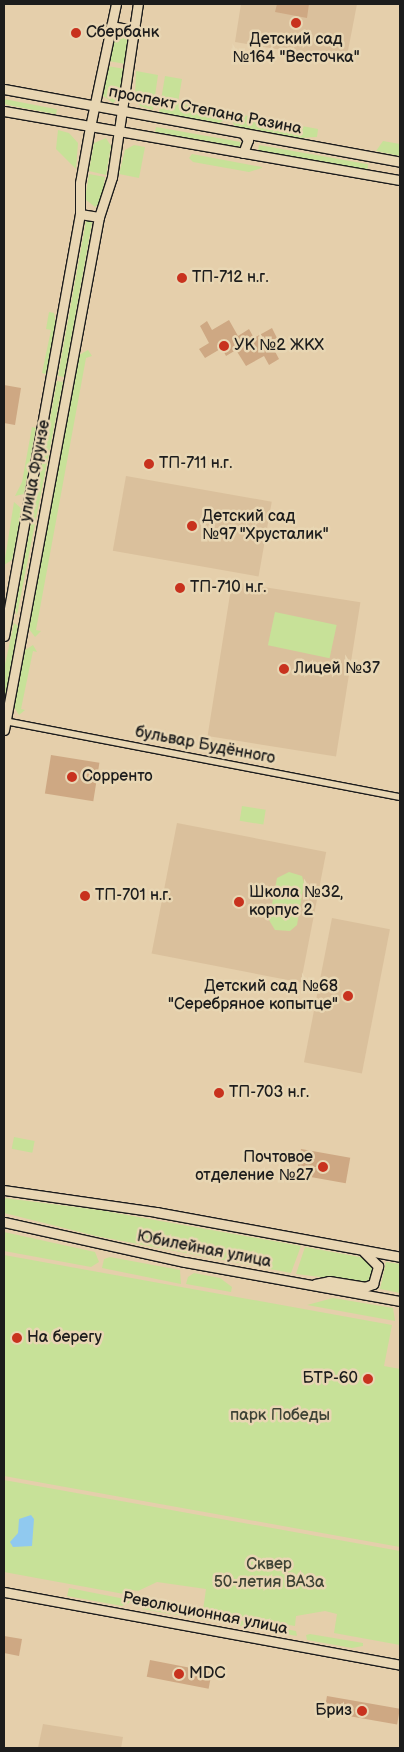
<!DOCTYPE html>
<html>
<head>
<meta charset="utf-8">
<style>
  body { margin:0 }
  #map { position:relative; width:404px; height:1752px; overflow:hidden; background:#e5cfab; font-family:"Balsamiq Sans",sans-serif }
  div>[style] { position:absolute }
  .built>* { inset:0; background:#dac09c; transform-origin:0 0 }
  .green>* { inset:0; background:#c7e198; transform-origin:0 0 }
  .water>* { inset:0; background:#90c9ef }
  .building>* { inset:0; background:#cea883; transform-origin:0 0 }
  .roads { filter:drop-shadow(1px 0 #1c1c1c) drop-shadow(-1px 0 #1c1c1c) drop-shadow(0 1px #1c1c1c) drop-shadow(0 -1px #1c1c1c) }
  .street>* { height:5.5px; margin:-2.75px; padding:0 2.75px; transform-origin:2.75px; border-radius:2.75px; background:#e8d6b3 }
  .secondary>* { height:9px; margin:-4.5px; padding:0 4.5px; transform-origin:4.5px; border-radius:4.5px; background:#e8d6b3 }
  .dots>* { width:14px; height:14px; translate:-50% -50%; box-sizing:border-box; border:2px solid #e8d6b3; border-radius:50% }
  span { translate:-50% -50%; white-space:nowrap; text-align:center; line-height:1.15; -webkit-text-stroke:5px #e8d6b3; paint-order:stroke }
  .poi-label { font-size:16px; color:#1c1c1c }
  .left { translate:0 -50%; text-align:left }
  .right { translate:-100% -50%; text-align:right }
  .street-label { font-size:16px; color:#1c1c1c }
  .park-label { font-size:16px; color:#3e4335 }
  .frame { position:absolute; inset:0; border:5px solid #1c1c1c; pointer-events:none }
</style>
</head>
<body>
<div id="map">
  <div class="built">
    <div style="clip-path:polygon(241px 4px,357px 4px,346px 61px,235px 42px)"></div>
    <div style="left:126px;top:476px;width:148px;height:76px;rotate:10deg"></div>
    <div style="left:232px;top:582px;width:130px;height:156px;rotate:9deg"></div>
    <div style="left:177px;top:823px;width:152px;height:133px;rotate:11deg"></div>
    <div style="left:332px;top:918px;width:59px;height:147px;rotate:11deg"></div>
    <div style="clip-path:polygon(43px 1724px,123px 1737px,121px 1748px,38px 1748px)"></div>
  </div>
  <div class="green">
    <div style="clip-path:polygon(122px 35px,129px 42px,126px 64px,108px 61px,113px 39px)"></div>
    <div style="clip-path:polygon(107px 66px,125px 69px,120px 97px,113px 103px,102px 95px)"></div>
    <div style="clip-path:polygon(136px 71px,158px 75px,153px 110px,140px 106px,135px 98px)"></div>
    <div style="clip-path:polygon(165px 76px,182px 79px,178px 103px,223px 112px,225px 120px,219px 123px,159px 112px)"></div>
    <div style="left:4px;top:99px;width:54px;height:5px;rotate:11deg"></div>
    <div style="clip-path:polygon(238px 114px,318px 129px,317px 137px,300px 138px,235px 126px,231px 120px)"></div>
    <div style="left:156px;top:127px;width:86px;height:5px;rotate:10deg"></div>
    <div style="clip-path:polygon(58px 130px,69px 133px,78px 143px,76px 169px,56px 149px)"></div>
    <div style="clip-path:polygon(106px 138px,111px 146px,106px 175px,89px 171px,94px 143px)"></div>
    <div style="clip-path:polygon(383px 141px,400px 144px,400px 156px,376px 151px)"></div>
    <div style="clip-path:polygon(134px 145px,145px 147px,139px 178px,119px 174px,125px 150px)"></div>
    <div style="left:259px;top:145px;width:111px;height:6px;rotate:10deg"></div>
    <div style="clip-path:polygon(192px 154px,262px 167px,262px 168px,249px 172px,193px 162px,189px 158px)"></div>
    <div style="clip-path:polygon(89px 174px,105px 177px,101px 202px,95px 207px,85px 199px)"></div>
    <div style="clip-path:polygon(91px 219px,92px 223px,64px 377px,58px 376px,86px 221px)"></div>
    <div style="clip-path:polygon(49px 312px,54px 313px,56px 324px,46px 374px,42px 373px,51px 330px,46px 329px)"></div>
    <div style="clip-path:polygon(88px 350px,92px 356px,86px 358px,36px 630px,41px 631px,35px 637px,29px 629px,79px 355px)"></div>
    <div style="clip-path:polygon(57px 381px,63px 382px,17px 615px,15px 610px)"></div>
    <div style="clip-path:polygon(32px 427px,36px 428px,24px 494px,15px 496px,22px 482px)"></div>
    <div style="clip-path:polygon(14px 502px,22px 509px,12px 560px,4px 565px)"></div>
    <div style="left:275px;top:612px;width:63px;height:34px;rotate:12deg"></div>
    <div style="clip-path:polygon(14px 623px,18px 626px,4px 703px,4px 669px)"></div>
    <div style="clip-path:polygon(33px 645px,37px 652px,33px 651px,21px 709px,25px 710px,19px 715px,14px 707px,25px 650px)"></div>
    <div style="left:242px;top:806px;width:24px;height:15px;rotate:9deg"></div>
    <div style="clip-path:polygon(289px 872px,302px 876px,304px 883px,297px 925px,290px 931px,275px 930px,269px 920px,277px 878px)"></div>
    <div style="left:14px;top:1137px;width:21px;height:12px;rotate:11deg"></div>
    <div style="clip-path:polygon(4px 1198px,99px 1210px,301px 1246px,291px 1273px,96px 1236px,4px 1213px)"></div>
    <div style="clip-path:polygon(4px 1232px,95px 1252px,99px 1262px,91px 1267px,4px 1251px)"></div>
    <div style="clip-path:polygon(305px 1247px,365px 1258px,374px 1268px,371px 1280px,361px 1282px,296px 1274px)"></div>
    <div style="clip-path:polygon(4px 1255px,392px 1325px,384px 1366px,400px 1369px,400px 1547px,4px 1476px)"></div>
    <div style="clip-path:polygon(110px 1257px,180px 1270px,181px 1284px,102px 1268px,104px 1259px)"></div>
    <div style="clip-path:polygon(386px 1262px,400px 1264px,400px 1293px,380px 1289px)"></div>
    <div style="clip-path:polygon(194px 1273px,220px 1278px,232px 1287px,231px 1292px,186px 1284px,188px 1277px)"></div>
    <div style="clip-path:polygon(333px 1298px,393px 1308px,395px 1321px,307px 1305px)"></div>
    <div style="clip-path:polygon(4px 1480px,400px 1551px,400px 1645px,334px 1633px,337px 1614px,325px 1611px,296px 1616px,295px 1626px,203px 1610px,206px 1589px,157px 1582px,138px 1591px,125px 1589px,124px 1594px,4px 1572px)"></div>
    <div style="clip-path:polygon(69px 1588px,130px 1600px,129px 1603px,122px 1606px,67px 1596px)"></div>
    <div style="clip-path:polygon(144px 1602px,296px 1631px,297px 1636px,142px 1609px)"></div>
    <div style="clip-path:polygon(310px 1634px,363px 1643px,363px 1646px,352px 1648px,307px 1640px,306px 1635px)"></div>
  </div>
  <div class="water">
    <div style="clip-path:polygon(31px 1515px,34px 1519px,32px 1546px,13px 1547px,10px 1542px,18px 1533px,19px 1519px)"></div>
  </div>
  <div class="building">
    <div style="clip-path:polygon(277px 4px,309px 4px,307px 18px,275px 12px)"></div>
    <div style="clip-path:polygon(229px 320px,238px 336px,249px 329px,254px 338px,272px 328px,277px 338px,270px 342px,279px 359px,269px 365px,264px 356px,246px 366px,236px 350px,226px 356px,222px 348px,205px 358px,199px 349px,209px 343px,200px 326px,207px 321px,212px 330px)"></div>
    <div style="clip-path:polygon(4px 385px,21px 388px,15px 425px,4px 423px)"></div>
    <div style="left:51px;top:755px;width:49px;height:39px;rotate:9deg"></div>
    <div style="left:301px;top:1149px;width:50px;height:26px;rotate:10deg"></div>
    <div style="clip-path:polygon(4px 1636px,22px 1639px,19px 1656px,4px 1653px)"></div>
    <div style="left:150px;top:1660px;width:63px;height:17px;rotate:11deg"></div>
    <div style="left:327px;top:1696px;width:74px;height:16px;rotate:10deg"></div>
  </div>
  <div class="roads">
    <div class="street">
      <div style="left:5px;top:721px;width:402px;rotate:10.9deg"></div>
    </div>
    <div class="secondary">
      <div style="left:111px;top:26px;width:22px;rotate:10deg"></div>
      <div style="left:4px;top:89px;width:403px;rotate:10.4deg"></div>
      <div style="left:4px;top:111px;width:402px;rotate:9.9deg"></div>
      <div style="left:243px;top:153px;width:14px;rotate:-69deg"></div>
      <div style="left:248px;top:140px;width:9px;rotate:-126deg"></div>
      <div style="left:80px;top:214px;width:19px;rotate:9deg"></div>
      <div style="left:4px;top:636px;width:429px;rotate:-79.8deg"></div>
      <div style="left:80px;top:214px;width:31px;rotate:-90deg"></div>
      <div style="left:80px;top:183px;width:57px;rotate:-79.9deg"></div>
      <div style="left:90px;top:127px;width:126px;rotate:-78.1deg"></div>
      <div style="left:4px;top:730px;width:522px;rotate:-79.51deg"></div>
      <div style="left:99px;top:217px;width:42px;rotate:-72deg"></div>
      <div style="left:112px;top:177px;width:175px;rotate:-81.5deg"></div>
      <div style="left:4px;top:1190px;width:154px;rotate:8.2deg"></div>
      <div style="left:156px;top:1212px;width:248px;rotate:10.4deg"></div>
      <div style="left:4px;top:1222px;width:185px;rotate:12.5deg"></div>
      <div style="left:185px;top:1262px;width:219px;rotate:10.3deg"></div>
      <div style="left:315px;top:1284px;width:14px;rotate:-12deg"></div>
      <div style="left:329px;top:1281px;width:36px;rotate:9deg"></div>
      <div style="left:365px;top:1287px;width:9px;rotate:-21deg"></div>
      <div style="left:373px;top:1284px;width:19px;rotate:-74deg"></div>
      <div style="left:378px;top:1266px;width:20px;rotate:-135deg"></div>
      <div style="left:4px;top:1592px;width:403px;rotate:10.4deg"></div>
    </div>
  </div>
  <div class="dots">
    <div style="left:296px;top:23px;background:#c8321e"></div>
    <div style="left:76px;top:33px;background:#c8321e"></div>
    <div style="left:182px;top:278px;background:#c8321e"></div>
    <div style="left:224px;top:346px;background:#c8321e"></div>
    <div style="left:149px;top:464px;background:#c8321e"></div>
    <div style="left:192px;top:526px;background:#c8321e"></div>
    <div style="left:180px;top:588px;background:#c8321e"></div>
    <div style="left:284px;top:669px;background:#c8321e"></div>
    <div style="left:72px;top:777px;background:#c8321e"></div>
    <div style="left:85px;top:896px;background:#c8321e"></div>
    <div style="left:239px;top:902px;background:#c8321e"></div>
    <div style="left:348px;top:996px;background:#c8321e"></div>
    <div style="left:219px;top:1093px;background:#c8321e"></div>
    <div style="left:323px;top:1167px;background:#c8321e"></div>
    <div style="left:17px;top:1338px;background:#c8321e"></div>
    <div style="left:368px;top:1379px;background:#c8321e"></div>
    <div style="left:179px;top:1674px;background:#c8321e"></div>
    <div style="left:362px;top:1711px;background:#c8321e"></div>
  </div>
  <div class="poi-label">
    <span class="left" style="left:86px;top:33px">Сбербанк</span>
    <span style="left:296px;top:49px">Детский сад<br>№164 "Весточка"</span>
    <span class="left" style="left:192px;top:278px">ТП-712 н.г.</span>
    <span class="left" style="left:234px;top:346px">УК №2 ЖКХ</span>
    <span class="left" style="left:159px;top:464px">ТП-711 н.г.</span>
    <span class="left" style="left:202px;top:526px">Детский сад<br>№97 "Хрусталик"</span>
    <span class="left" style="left:190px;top:588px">ТП-710 н.г.</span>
    <span class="left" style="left:294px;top:669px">Лицей №37</span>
    <span class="left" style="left:82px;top:777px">Сорренто</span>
    <span class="left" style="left:249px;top:902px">Школа №32,<br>корпус 2</span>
    <span class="left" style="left:95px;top:896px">ТП-701 н.г.</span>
    <span class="right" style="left:338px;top:996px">Детский сад №68<br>"Серебряное копытце"</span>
    <span class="left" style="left:229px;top:1093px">ТП-703 н.г.</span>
    <span class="right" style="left:313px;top:1167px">Почтовое<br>отделение №27</span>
    <span class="left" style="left:27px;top:1338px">На берегу</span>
    <span class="right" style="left:358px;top:1379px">БТР-60</span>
    <span class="left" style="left:189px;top:1674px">MDC</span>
    <span class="right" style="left:352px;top:1711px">Бриз</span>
  </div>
  <div class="street-label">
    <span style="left:205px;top:111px;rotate:11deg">проспект Степана Разина</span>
    <span style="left:36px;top:471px;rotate:-79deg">улица Фрунзе</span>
    <span style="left:205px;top:746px;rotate:11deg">бульвар Будённого</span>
    <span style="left:204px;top:1250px;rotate:11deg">Юбилейная улица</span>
    <span style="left:205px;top:1614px;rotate:11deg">Революционная улица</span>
  </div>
  <div class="park-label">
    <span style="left:280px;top:1416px">парк Победы</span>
    <span style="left:269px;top:1574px">Сквер<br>50-летия ВАЗа</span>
  </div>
  <div class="frame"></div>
</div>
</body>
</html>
